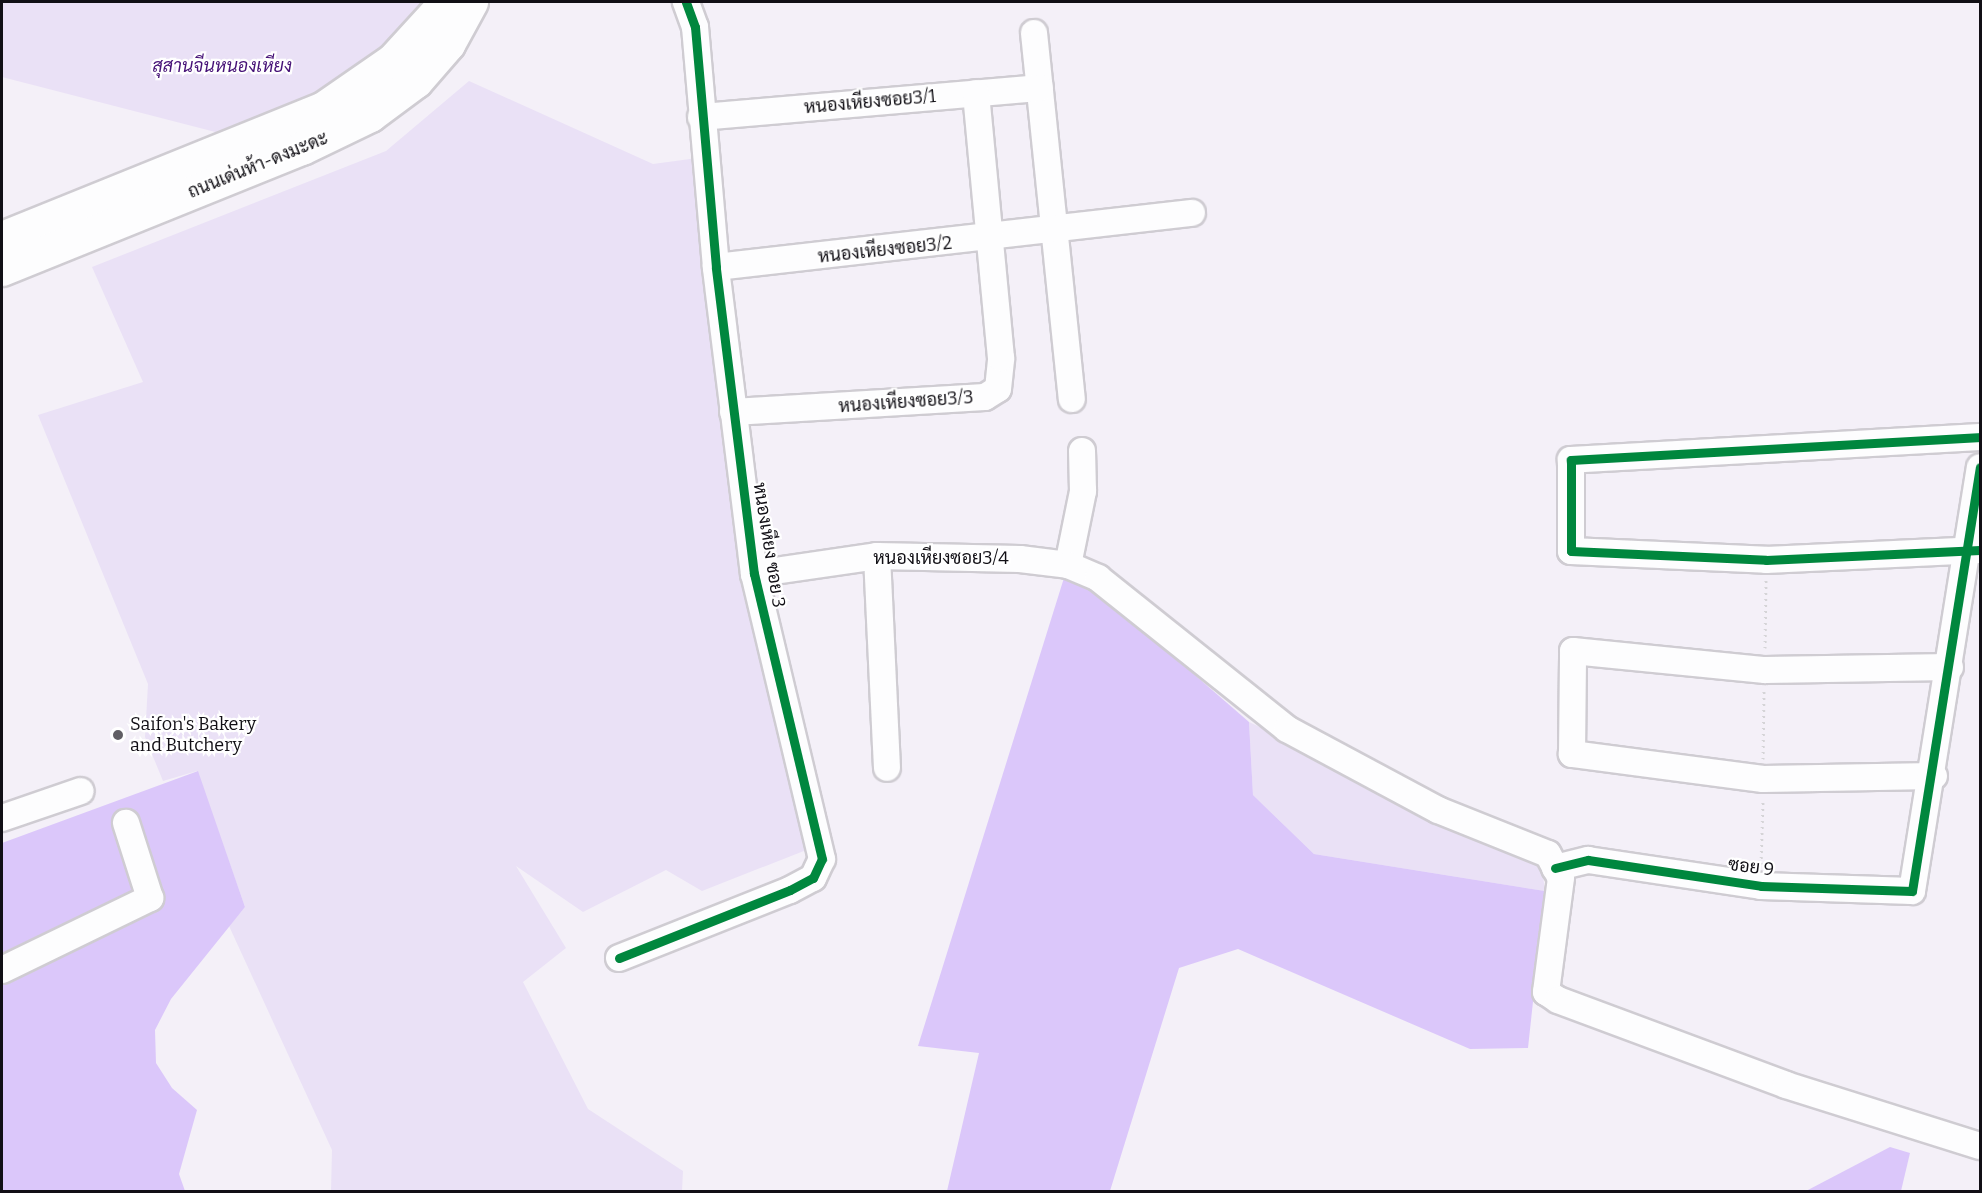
<!DOCTYPE html>
<html>
<head>
<meta charset="utf-8">
<style>
  body { margin:0 }
  #map { position:relative; width:1982px; height:1193px; overflow:hidden; background:#f4f0f8; font-family:Bitter,Sarabun,serif }
  div>[style] { position:absolute }
  .green>* { inset:0; background:#eae1f6 }
  .forest>* { inset:0; background:#dbc7fa }
  .path>* { height:3px; margin-top:-1.5px; transform-origin:0; background:repeating-linear-gradient(90deg,#d5d4d7 0 1.5px,transparent 0 6px) }
  .roads { filter:drop-shadow(2px 0 #cfccd2) drop-shadow(-2px 0 #cfccd2) drop-shadow(0 2px #cfccd2) drop-shadow(0 -2px #cfccd2) }
  .minor>* { height:26px; margin:-13px; padding:0 13px; transform-origin:13px; border-radius:13px; background:#fdfdfe }
  .major>* { height:33px; margin:-16.5px; padding:0 16.5px; transform-origin:16.5px; border-radius:16.5px; background:#fdfdfe }
  .cycleway>* { height:9px; margin:-4.5px; padding:0 4.5px; transform-origin:4.5px; border-radius:4.5px; background:#00873e }
  .dots>* { width:16px; height:16px; translate:-50% -50%; box-sizing:border-box; border:3px solid #fff; border-radius:50% }
  span { translate:-50% -50%; white-space:nowrap; text-align:center; line-height:1.15; -webkit-text-stroke:4.5px #fff; paint-order:stroke }
  .park-label { font-size:18px; color:#461277; font-style:italic }
  .street-label { font-size:18px; color:#110f15 }
  .poi-label { font-size:18px; color:#110f15 }
  .left { translate:0 -50%; text-align:left }
  .frame { position:absolute; inset:0; border:3px solid #110f15; pointer-events:none }
</style>
</head>
<body>
<div id="map">
  <div class="green">
    <div style="clip-path:polygon(2px 2px,427px 2px,397px 39px,335px 92px,227px 135px,2px 77px)"></div>
    <div style="clip-path:polygon(469px 81px,653px 164px,705px 157px,758px 590px,819px 845px,702px 891px,666px 870px,583px 912px,516px 866px,566px 948px,523px 982px,588px 1109px,683px 1171px,682px 1191px,331px 1191px,332px 1150px,229px 926px,245px 907px,197px 771px,163px 781px,145px 737px,148px 684px,38px 415px,143px 382px,92px 267px,386px 151px)"></div>
    <div style="clip-path:polygon(1249px 722px,1541px 860px,1545px 891px,1314px 854px,1253px 795px)"></div>
  </div>
  <div class="forest">
    <div style="clip-path:polygon(1068px 565px,1249px 722px,1253px 795px,1314px 854px,1545px 891px,1528px 1048px,1470px 1049px,1238px 949px,1179px 968px,1110px 1191px,947px 1191px,979px 1053px,918px 1046px)"></div>
    <div style="clip-path:polygon(198px 771px,245px 907px,171px 999px,155px 1030px,156px 1063px,172px 1088px,197px 1110px,179px 1174px,185px 1191px,2px 1192px,2px 843px)"></div>
    <div style="clip-path:polygon(1890px 1147px,1910px 1153px,1901px 1191px,1806px 1191px)"></div>
  </div>
  <div class="path">
    <div style="left:1765px;top:648px;width:68px;rotate:-89.2deg"></div>
    <div style="left:1763px;top:759px;width:68px;rotate:-89.2deg"></div>
    <div style="left:1761px;top:864px;width:65px;rotate:-88.2deg"></div>
  </div>
  <div class="roads">
    <div class="minor">
      <div style="left:1034px;top:33px;width:368px;rotate:84.1deg"></div>
      <div style="left:701px;top:117px;width:340px;rotate:-4.9deg"></div>
      <div style="left:716px;top:267px;width:479px;rotate:-6.5deg"></div>
      <div style="left:733px;top:412px;width:252px;rotate:-3.4deg"></div>
      <div style="left:985px;top:397px;width:15px;rotate:-32deg"></div>
      <div style="left:998px;top:389px;width:31px;rotate:-84deg"></div>
      <div style="left:1001px;top:358px;width:266px;rotate:-95.4deg"></div>
      <div style="left:1980px;top:437px;width:410px;rotate:176.8deg"></div>
      <div style="left:1571px;top:460px;width:91px;rotate:90deg"></div>
      <div style="left:1571px;top:551px;width:195px;rotate:2.6deg"></div>
      <div style="left:1766px;top:560px;width:214px;rotate:-2.7deg"></div>
      <div style="left:877px;top:556px;width:212px;rotate:87.3deg"></div>
      <div style="left:1068px;top:565px;width:76px;rotate:-78.5deg"></div>
      <div style="left:1083px;top:491px;width:40px;rotate:-91.4deg"></div>
      <div style="left:754px;top:574px;width:124px;rotate:-8.3deg"></div>
      <div style="left:877px;top:556px;width:143px;rotate:1.2deg"></div>
      <div style="left:1020px;top:559px;width:48px;rotate:7.1deg"></div>
      <div style="left:1068px;top:565px;width:33px;rotate:23deg"></div>
      <div style="left:1098px;top:578px;width:242px;rotate:38.6deg"></div>
      <div style="left:1287px;top:729px;width:171px;rotate:28.2deg"></div>
      <div style="left:1438px;top:810px;width:118px;rotate:21.8deg"></div>
      <div style="left:1548px;top:854px;width:27px;rotate:62deg"></div>
      <div style="left:1561px;top:878px;width:115px;rotate:97.5deg"></div>
      <div style="left:1546px;top:992px;width:14px;rotate:34deg"></div>
      <div style="left:1558px;top:1000px;width:243px;rotate:20.4deg"></div>
      <div style="left:1786px;top:1085px;width:203px;rotate:17.5deg"></div>
      <div style="left:1934px;top:776px;width:171px;rotate:179deg"></div>
      <div style="left:1763px;top:779px;width:193px;rotate:-172.5deg"></div>
      <div style="left:1572px;top:754px;width:103px;rotate:-89.4deg"></div>
      <div style="left:1573px;top:651px;width:193px;rotate:5.7deg"></div>
      <div style="left:1765px;top:670px;width:185px;rotate:-0.9deg"></div>
      <div style="left:2px;top:818px;width:83px;rotate:-18.9deg"></div>
      <div style="left:1555px;top:868px;width:34px;rotate:-14deg"></div>
      <div style="left:1588px;top:860px;width:175px;rotate:8.5deg"></div>
      <div style="left:1761px;top:886px;width:151px;rotate:1.9deg"></div>
      <div style="left:1912px;top:891px;width:429px;rotate:-80.9deg"></div>
      <div style="left:619px;top:958px;width:184px;rotate:-21.7deg"></div>
      <div style="left:790px;top:890px;width:26px;rotate:-28deg"></div>
      <div style="left:813px;top:878px;width:21px;rotate:-65deg"></div>
      <div style="left:822px;top:859px;width:293px;rotate:-103.4deg"></div>
      <div style="left:754px;top:574px;width:309px;rotate:-97.1deg"></div>
      <div style="left:716px;top:267px;width:241px;rotate:-95deg"></div>
      <div style="left:695px;top:27px;width:27px;rotate:-110deg"></div>
      <div style="left:2px;top:970px;width:165px;rotate:-25.9deg"></div>
      <div style="left:150px;top:898px;width:79px;rotate:-107.7deg"></div>
    </div>
    <div class="major">
      <div style="left:2px;top:238px;width:345px;rotate:-22deg"></div>
      <div style="left:322px;top:109px;width:86px;rotate:-34.6deg"></div>
      <div style="left:393px;top:60px;width:79px;rotate:-47.6deg"></div>
      <div style="left:2px;top:269px;width:323px;rotate:-22deg"></div>
      <div style="left:302px;top:148px;width:76px;rotate:-25.9deg"></div>
      <div style="left:370px;top:115px;width:57px;rotate:-36.5deg"></div>
      <div style="left:416px;top:81px;width:49px;rotate:-49.1deg"></div>
      <div style="left:448px;top:44px;width:48px;rotate:-61.3deg"></div>
    </div>
  </div>
  <div class="cycleway">
    <div style="left:1980px;top:437px;width:410px;rotate:176.8deg"></div>
    <div style="left:1571px;top:460px;width:91px;rotate:90deg"></div>
    <div style="left:1571px;top:551px;width:195px;rotate:2.6deg"></div>
    <div style="left:1766px;top:560px;width:214px;rotate:-2.7deg"></div>
    <div style="left:1555px;top:868px;width:34px;rotate:-14deg"></div>
    <div style="left:1588px;top:860px;width:175px;rotate:8.5deg"></div>
    <div style="left:1761px;top:886px;width:151px;rotate:1.9deg"></div>
    <div style="left:1912px;top:891px;width:429px;rotate:-80.9deg"></div>
    <div style="left:619px;top:958px;width:184px;rotate:-21.7deg"></div>
    <div style="left:790px;top:890px;width:26px;rotate:-28deg"></div>
    <div style="left:813px;top:878px;width:21px;rotate:-65deg"></div>
    <div style="left:822px;top:859px;width:293px;rotate:-103.4deg"></div>
    <div style="left:754px;top:574px;width:309px;rotate:-97.1deg"></div>
    <div style="left:716px;top:267px;width:241px;rotate:-95deg"></div>
    <div style="left:695px;top:27px;width:27px;rotate:-110deg"></div>
  </div>
  <div class="dots">
    <div style="left:118px;top:735px;background:#605e64"></div>
  </div>
  <div class="park-label">
    <span style="left:222px;top:66px">สุสานจีนหนองเหียง</span>
  </div>
  <div class="street-label">
    <span style="left:870px;top:102px;rotate:-5deg">หนองเหียงซอย3/1</span>
    <span style="left:258px;top:165px;rotate:-22deg">ถนนเด่นห้า-ดงมะดะ</span>
    <span style="left:885px;top:250px;rotate:-6deg">หนองเหียงซอย3/2</span>
    <span style="left:906px;top:402px;rotate:-4deg">หนองเหียงซอย3/3</span>
    <span style="left:769px;top:545px;rotate:81deg">หนองเหียง ซอย 3</span>
    <span style="left:941px;top:558px">หนองเหียงซอย3/4</span>
    <span style="left:1751px;top:867px;rotate:7deg">ซอย 9</span>
  </div>
  <div class="poi-label">
    <span class="left" style="left:130px;top:735px">Saifon's Bakery<br>and Butchery</span>
  </div>
  <div class="frame"></div>
</div>
</body>
</html>
